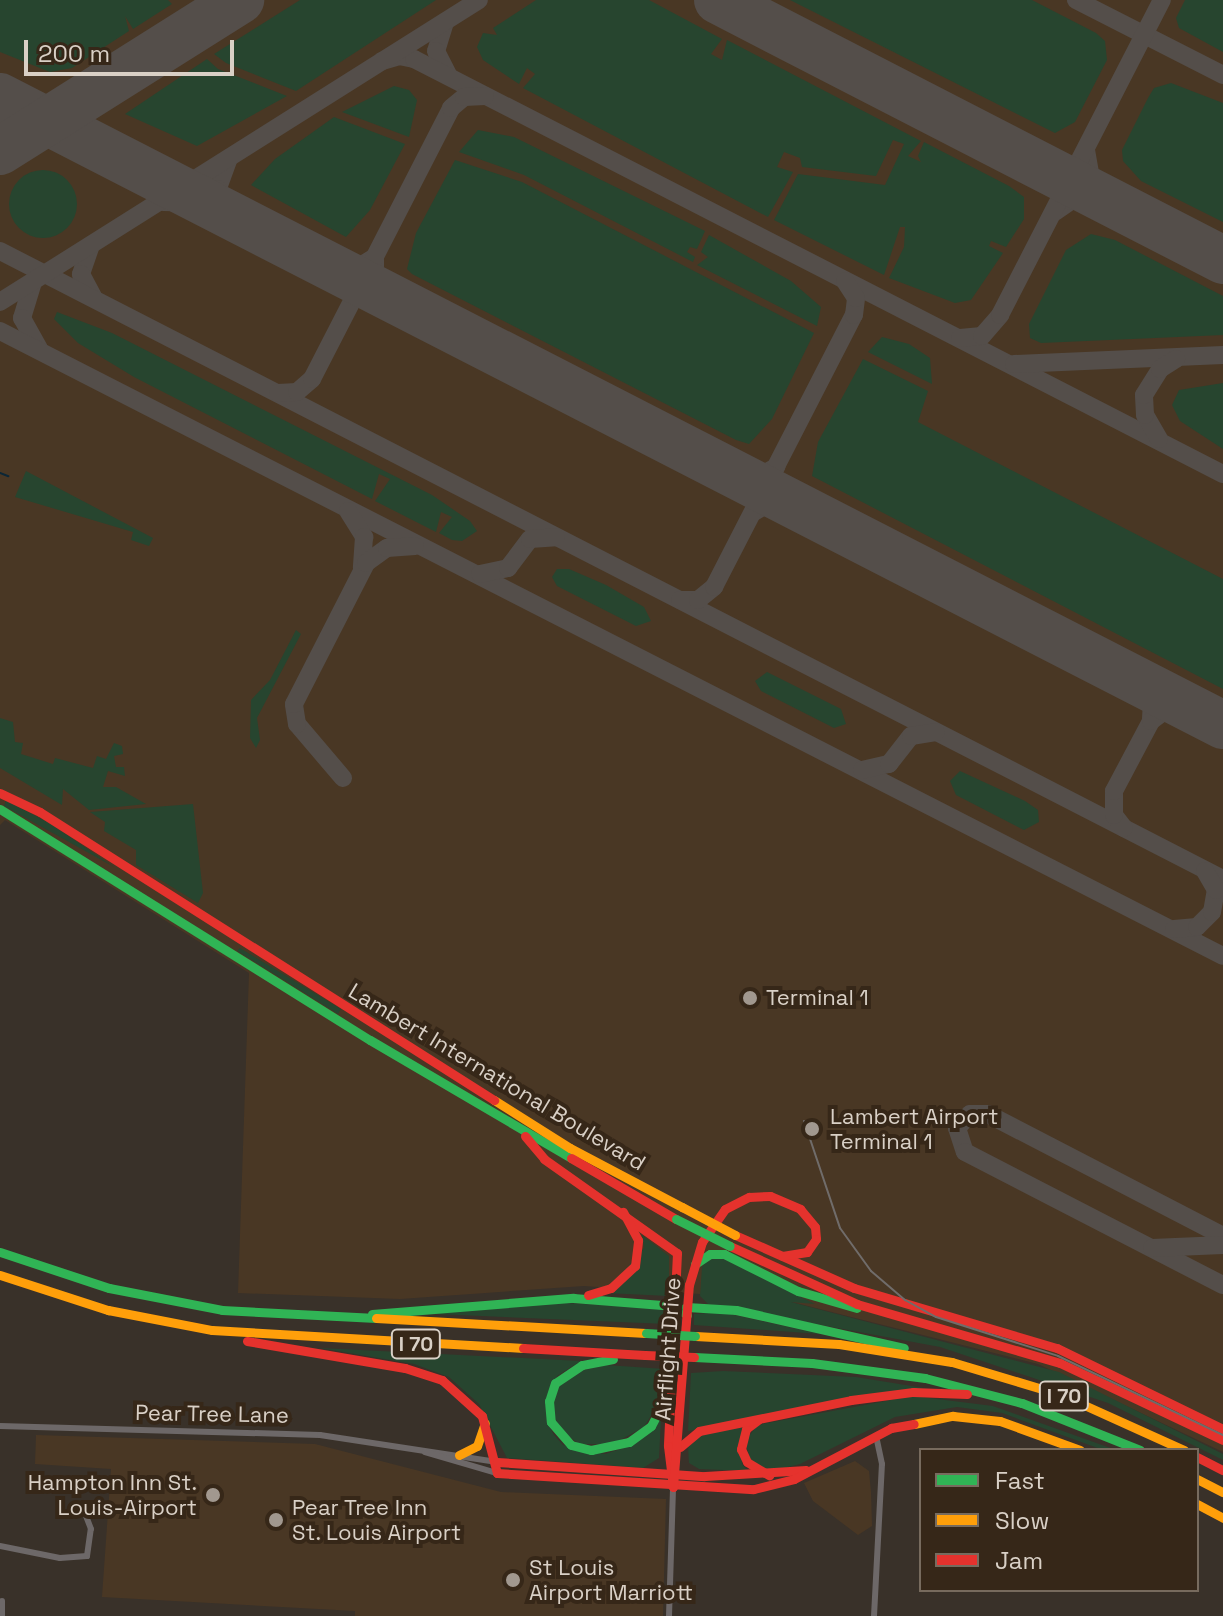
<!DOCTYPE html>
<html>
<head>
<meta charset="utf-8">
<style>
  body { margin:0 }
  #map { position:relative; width:1223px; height:1616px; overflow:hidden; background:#393129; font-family:"Space Grotesk",sans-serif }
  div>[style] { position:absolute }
  .built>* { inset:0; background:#493724 }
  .green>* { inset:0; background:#27452f }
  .round { border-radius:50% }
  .stream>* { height:2px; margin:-1px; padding:0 1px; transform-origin:1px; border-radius:1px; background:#0b2636 }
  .taxiway>* { height:18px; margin:-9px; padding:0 9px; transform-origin:9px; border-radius:9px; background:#544e4a }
  .runway>* { height:48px; margin:-24px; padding:0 24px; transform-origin:24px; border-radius:24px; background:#544e4a }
  .street>* { height:6px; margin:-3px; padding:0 3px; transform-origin:3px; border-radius:3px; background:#6d6868 }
  .fast>* { height:9px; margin:-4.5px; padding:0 4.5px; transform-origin:4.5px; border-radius:4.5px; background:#30b455 }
  .slow>* { height:9px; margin:-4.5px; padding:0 4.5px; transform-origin:4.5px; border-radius:4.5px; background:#ff9f0a }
  .jam>* { height:9px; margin:-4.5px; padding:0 4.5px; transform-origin:4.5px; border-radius:4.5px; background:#e5322d }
  .tram>* { height:2px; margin:-1px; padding:0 1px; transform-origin:1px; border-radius:1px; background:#706c6a }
  .fast-bridge>* { height:9px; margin:-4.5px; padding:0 4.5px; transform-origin:4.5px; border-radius:4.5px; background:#30b455 }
  .slow-bridge>* { height:9px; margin:-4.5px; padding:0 4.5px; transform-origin:4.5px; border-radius:4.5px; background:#ff9f0a }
  .jam-bridge>* { height:9px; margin:-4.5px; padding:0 4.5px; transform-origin:4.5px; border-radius:4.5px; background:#e5322d }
  .dots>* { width:22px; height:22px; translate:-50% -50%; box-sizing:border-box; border:4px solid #362718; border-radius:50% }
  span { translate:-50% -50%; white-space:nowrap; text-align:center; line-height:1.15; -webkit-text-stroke:8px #362718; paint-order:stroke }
  .shield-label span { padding:2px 6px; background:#362718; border:2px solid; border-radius:6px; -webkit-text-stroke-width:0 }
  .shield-label { font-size:20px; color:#d9d0c6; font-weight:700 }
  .poi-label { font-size:22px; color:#d9d0c6 }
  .left { translate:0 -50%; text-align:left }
  .right { translate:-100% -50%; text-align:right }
  .street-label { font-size:22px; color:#d9d0c6 }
  .legend { position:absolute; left:919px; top:1448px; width:280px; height:144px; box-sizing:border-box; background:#362718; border:2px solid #776b5e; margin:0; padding:10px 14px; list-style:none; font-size:24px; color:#d9d0c6 }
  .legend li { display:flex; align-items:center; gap:16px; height:40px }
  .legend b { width:40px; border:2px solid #776b5e }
  .scale { position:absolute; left:24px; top:40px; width:210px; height:36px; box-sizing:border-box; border:4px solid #d9d0c6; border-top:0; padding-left:10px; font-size:24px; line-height:28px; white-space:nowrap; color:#d9d0c6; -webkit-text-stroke:6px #362718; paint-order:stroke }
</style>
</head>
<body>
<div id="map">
  <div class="built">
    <div style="clip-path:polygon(0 0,1223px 0,1223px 1452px,1038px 1364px,784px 1300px,584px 1286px,400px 1299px,238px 1293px,249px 973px,5px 820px,0 825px)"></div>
    <div style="clip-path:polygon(36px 1435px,315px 1444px,501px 1492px,666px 1499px,663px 1616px,355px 1616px,355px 1611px,102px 1597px,111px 1469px,35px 1464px)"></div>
    <div style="clip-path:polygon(855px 1461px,869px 1471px,871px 1492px,872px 1526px,858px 1535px,813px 1501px,804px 1483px)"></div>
  </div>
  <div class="green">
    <div style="clip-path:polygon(0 0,168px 0,172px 4px,133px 29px,125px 16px,129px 31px,72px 68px,50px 72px,0 52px)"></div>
    <div style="clip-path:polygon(300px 0,436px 0,296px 91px,226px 63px,214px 54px)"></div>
    <div style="clip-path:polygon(536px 0,649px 0,722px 39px,711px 54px,722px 60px,727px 40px,921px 141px,908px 156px,921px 162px,918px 156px,924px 142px,1009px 186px,1024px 197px,1024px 219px,1006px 247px,991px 241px,989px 246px,1003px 253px,971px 300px,955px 303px,889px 278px,904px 247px,905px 227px,900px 227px,884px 275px,774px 220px,798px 174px,885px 185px,904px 144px,893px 140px,876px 176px,802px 167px,800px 158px,784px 152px,777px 167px,793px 172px,768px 217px,523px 88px,535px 74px,527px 68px,519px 84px,483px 60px,477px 47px,483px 33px,497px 35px,493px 28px)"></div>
    <div style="clip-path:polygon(790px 0,1032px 0,1096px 33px,1105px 41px,1107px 60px,1075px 122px,1055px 133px)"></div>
    <div style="clip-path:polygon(1185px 0,1223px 0,1223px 52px,1179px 28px,1176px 18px)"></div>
    <div style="clip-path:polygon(207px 59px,218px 69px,287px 96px,197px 146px,125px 114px)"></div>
    <div style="clip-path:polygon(1171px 83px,1223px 103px,1223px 222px,1141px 181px,1123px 161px,1122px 150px,1148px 98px,1154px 88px)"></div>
    <div style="clip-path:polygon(394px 86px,409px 90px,417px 100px,409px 137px,342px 112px)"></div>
    <div style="clip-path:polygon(334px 117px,405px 144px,370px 210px,346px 237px,251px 185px,275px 159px)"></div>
    <div style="clip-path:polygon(478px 130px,514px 137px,705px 231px,697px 249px,690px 247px,687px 252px,695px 257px,693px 262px,524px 175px,459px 152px)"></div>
    <div style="clip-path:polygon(455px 160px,522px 182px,814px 333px,772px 419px,749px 444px,736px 440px,412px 274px,407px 269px,416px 233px)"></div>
    <div class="round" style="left:9px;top:170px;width:68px;height:68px"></div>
    <div style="clip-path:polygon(1091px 234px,1115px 240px,1223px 296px,1223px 335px,1041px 343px,1030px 338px,1029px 324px,1066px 250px)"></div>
    <div style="clip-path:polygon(709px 235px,791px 281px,821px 307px,817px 326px,697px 265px,708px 257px,701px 252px)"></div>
    <div style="clip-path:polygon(57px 312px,112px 333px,432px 495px,470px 521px,477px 531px,462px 541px,452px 540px,439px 533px,452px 517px,441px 512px,436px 532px,375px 501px,390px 479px,379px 474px,372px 499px,134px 377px,78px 343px,54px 319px)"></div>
    <div style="clip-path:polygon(882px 337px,909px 344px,930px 358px,932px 384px,868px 352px)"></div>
    <div style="clip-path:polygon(863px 359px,928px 391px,918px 422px,1223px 579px,1223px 689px,812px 476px,818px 442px)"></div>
    <div style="clip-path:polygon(1223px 383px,1223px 449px,1180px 421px,1172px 405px,1179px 390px)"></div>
    <div style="clip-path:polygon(26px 471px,153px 538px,149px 546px,131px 540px,133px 532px,15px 497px)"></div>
    <div style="clip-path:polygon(557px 569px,569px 569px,606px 585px,644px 607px,651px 621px,636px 626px,557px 586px,552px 577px)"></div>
    <div style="clip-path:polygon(296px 630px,301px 634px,257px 718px,260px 740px,256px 748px,250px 738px,251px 700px,270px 680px)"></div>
    <div style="clip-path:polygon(767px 672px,841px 709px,846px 724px,834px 728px,761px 691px,755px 681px)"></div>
    <div style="clip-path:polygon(0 718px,13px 722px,15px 742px,23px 743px,21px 754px,53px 764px,55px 758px,93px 768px,97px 756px,106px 759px,114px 743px,122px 746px,123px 754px,114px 756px,116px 767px,124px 767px,125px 776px,108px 771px,103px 787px,116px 787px,146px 804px,89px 810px,63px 789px,62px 805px,0 768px)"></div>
    <div style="clip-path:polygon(960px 771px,1025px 801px,1038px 810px,1039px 822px,1024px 830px,956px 795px,950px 781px)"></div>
    <div style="clip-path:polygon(6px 800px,51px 824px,114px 867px,4px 806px)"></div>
    <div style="clip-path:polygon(193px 804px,203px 893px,198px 903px,136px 865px,136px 850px,104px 831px,105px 822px,90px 812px)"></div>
    <div style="clip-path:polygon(240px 948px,341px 1009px,338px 1014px,237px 951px)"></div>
    <div style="clip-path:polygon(642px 1235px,669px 1256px,669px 1296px,605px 1293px,644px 1248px)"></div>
    <div style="clip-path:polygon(720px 1257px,815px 1304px,791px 1302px,1059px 1372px,1223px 1454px,1223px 1460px,1108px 1403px,940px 1347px,708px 1304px,700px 1296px,702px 1267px,708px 1259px)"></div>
    <div style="clip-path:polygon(548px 1302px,660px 1308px,668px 1313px,667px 1324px,412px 1313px)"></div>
    <div style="clip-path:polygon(721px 1312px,820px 1334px,694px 1325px,694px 1314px)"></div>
    <div style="clip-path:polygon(320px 1348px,581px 1361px,557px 1376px,548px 1424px,554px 1435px,563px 1445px,605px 1454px,630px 1446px,661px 1419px,659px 1458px,643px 1468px,507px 1458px,479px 1404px,449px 1377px,414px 1364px)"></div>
    <div style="clip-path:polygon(606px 1365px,665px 1369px,663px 1396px,644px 1427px,613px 1444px,579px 1444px,559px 1429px,552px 1409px,559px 1386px,571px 1373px)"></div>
    <div style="clip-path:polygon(723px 1371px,856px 1377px,924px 1388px,688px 1431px,691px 1373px)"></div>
    <div style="clip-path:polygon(913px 1396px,993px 1406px,1116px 1450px,1103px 1450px,1002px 1413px,957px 1407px,895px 1417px,800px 1464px,772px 1471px,751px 1462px,745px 1442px,757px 1425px)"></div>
    <div style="clip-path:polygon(743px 1426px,742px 1464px,748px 1471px,699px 1469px,689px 1463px,688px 1447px,701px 1434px)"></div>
  </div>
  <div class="stream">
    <div style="left:0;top:473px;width:9px;rotate:21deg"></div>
  </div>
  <div class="taxiway">
    <div style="left:1076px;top:0;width:165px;rotate:27deg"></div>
    <div style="left:445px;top:22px;width:30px;rotate:107deg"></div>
    <div style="left:436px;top:51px;width:27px;rotate:63deg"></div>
    <div style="left:382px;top:61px;width:18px;rotate:-16deg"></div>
    <div style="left:399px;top:56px;width:15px;rotate:11deg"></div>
    <div style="left:414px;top:59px;width:909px;rotate:27.16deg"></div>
    <div style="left:1086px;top:150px;width:36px;rotate:80deg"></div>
    <div style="left:1092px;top:185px;width:17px;rotate:50deg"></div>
    <div style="left:229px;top:158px;width:33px;rotate:110deg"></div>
    <div style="left:218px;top:189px;width:19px;rotate:69deg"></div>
    <div style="left:225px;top:207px;width:20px;rotate:45deg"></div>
    <div style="left:163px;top:202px;width:42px;rotate:1.4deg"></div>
    <div style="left:1055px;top:212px;width:19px;rotate:-35deg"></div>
    <div style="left:1071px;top:201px;width:32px;rotate:-5deg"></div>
    <div style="left:91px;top:245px;width:31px;rotate:109deg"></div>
    <div style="left:81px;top:274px;width:26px;rotate:62deg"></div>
    <div style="left:0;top:251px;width:1375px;rotate:27.18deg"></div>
    <div style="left:375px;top:257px;width:22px;rotate:90deg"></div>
    <div style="left:375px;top:279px;width:22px;rotate:54deg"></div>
    <div style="left:330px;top:267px;width:24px;rotate:7deg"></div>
    <div style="left:354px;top:270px;width:22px;rotate:-32deg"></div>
    <div style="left:33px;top:282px;width:38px;rotate:107deg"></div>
    <div style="left:22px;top:318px;width:35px;rotate:61deg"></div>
    <div style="left:0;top:302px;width:566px;rotate:-32.23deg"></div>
    <div style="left:0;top:331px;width:1373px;rotate:27.07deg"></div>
    <div style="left:960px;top:338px;width:22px;rotate:-5deg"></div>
    <div style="left:982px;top:336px;width:28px;rotate:-49deg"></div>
    <div style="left:1000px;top:315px;width:354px;rotate:-62.8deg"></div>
    <div style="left:1014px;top:364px;width:209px;rotate:-2.5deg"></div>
    <div style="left:278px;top:393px;width:19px;rotate:-3deg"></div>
    <div style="left:297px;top:392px;width:20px;rotate:-41deg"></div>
    <div style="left:312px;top:379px;width:305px;rotate:-62.8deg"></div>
    <div style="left:451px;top:108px;width:17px;rotate:-40deg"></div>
    <div style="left:464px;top:97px;width:21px;rotate:-3deg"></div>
    <div style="left:1159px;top:439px;width:28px;rotate:-120deg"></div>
    <div style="left:1145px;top:415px;width:20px;rotate:-93deg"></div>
    <div style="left:1144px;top:395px;width:31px;rotate:-58deg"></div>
    <div style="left:1160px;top:369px;width:19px;rotate:-32deg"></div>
    <div style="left:736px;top:475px;width:22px;rotate:5deg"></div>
    <div style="left:758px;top:477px;width:21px;rotate:-29deg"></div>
    <div style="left:348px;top:511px;width:31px;rotate:58deg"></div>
    <div style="left:364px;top:537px;width:31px;rotate:94deg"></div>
    <div style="left:754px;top:512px;width:17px;rotate:-31deg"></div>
    <div style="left:769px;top:503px;width:26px;rotate:4deg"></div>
    <div style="left:480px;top:574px;width:29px;rotate:-12deg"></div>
    <div style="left:508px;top:568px;width:36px;rotate:-53deg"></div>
    <div style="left:530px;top:539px;width:26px;rotate:-4deg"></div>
    <div style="left:680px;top:600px;width:18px"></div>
    <div style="left:698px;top:600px;width:21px;rotate:-39deg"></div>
    <div style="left:714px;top:587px;width:306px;rotate:-62.8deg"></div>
    <div style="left:854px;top:315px;width:17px;rotate:-83deg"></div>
    <div style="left:856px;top:298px;width:20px;rotate:-123deg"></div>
    <div style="left:1139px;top:682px;width:22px;rotate:54deg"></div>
    <div style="left:1152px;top:700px;width:21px;rotate:93deg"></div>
    <div style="left:862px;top:770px;width:28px;rotate:-13deg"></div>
    <div style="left:889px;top:764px;width:36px;rotate:-52deg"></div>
    <div style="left:911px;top:736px;width:25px;rotate:-9deg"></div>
    <div style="left:343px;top:778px;width:71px;rotate:-130.4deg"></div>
    <div style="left:297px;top:724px;width:20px;rotate:-99deg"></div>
    <div style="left:294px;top:704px;width:158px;rotate:-62.9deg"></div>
    <div style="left:366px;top:563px;width:26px;rotate:-36deg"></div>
    <div style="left:387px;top:548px;width:28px;rotate:-4deg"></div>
    <div style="left:1124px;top:828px;width:16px;rotate:-128deg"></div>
    <div style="left:1114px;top:815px;width:24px;rotate:-90deg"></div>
    <div style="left:1114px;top:791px;width:79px;rotate:-62.1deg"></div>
    <div style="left:1151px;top:721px;width:20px;rotate:-37deg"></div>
    <div style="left:1167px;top:709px;width:23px;rotate:-2deg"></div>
    <div style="left:1174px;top:929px;width:23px;rotate:-5deg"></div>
    <div style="left:1197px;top:927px;width:21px;rotate:-45deg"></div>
    <div style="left:1212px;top:912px;width:22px;rotate:-80deg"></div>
    <div style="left:1216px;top:890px;width:22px;rotate:-120deg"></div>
    <div style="left:1223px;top:1236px;width:265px;rotate:-152.6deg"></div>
    <div style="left:988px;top:1114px;width:18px;rotate:180deg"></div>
    <div style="left:970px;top:1114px;width:19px;rotate:133deg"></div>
    <div style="left:957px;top:1128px;width:25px;rotate:72deg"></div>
    <div style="left:965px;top:1152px;width:290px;rotate:27.3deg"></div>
    <div style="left:1152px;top:1248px;width:71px;rotate:-2.4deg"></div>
  </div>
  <div class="runway">
    <div style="left:718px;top:0;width:568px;rotate:27.24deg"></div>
    <div style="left:0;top:97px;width:1375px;rotate:27.18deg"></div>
    <div style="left:0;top:151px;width:284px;rotate:-32.2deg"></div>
  </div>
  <div class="street">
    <div style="left:0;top:1426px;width:320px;rotate:1.6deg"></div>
    <div style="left:320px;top:1435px;width:179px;rotate:8.7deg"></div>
    <div style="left:425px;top:1452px;width:75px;rotate:16.3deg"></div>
    <div style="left:0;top:1546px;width:61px;rotate:11.3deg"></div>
    <div style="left:60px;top:1558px;width:27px;rotate:-4deg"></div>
    <div style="left:87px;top:1556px;width:27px;rotate:-82deg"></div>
    <div style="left:91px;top:1529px;width:19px;rotate:-111deg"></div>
    <div style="left:2px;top:1616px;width:15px;rotate:-90deg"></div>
    <div style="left:669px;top:1616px;width:129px;rotate:-88.2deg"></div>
    <div style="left:874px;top:1616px;width:152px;rotate:-87deg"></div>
    <div style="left:882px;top:1464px;width:29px;rotate:-102deg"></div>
  </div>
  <div class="fast">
    <div style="left:0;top:809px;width:436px;rotate:32deg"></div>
    <div style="left:370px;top:1040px;width:233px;rotate:30.4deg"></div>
    <div style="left:0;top:1252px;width:115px;rotate:18.3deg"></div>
    <div style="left:109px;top:1288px;width:115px;rotate:11deg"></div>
    <div style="left:222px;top:1310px;width:154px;rotate:3deg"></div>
    <div style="left:695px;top:1264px;width:18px;rotate:-34deg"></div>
    <div style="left:710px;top:1254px;width:14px"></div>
    <div style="left:724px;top:1254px;width:83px;rotate:26.6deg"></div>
    <div style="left:798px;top:1291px;width:61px;rotate:16.1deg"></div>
    <div style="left:677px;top:1312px;width:11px;rotate:-27deg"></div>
    <div style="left:687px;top:1307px;width:49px;rotate:3.5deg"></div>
    <div style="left:736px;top:1310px;width:172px;rotate:12.7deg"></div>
    <div style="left:372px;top:1314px;width:202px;rotate:-4.6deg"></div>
    <div style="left:573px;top:1298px;width:102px;rotate:4.5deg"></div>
    <div style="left:675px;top:1306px;width:15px;rotate:37deg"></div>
    <div style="left:694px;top:1357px;width:118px;rotate:2.9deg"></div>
    <div style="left:812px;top:1363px;width:114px;rotate:7.6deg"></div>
    <div style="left:925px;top:1378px;width:100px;rotate:14.5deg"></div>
    <div style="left:1022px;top:1403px;width:127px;rotate:21.7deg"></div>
    <div style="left:613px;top:1359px;width:32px;rotate:169deg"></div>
    <div style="left:582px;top:1365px;width:32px;rotate:146deg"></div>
    <div style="left:555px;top:1383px;width:19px;rotate:108deg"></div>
    <div style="left:549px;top:1401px;width:21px;rotate:85deg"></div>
    <div style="left:551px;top:1422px;width:30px;rotate:49deg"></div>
    <div style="left:571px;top:1445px;width:21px;rotate:14deg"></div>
    <div style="left:591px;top:1450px;width:39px;rotate:-12deg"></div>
    <div style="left:629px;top:1442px;width:27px;rotate:-36deg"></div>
    <div style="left:651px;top:1426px;width:41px;rotate:-62.2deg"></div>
  </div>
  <div class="slow">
    <div style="left:494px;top:1100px;width:90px;rotate:32.3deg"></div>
    <div style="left:570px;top:1148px;width:127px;rotate:27.8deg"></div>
    <div style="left:0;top:1275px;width:114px;rotate:18deg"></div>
    <div style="left:108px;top:1310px;width:106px;rotate:10.9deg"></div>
    <div style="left:212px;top:1330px;width:312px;rotate:3.3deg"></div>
    <div style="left:376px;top:1318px;width:270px;rotate:3.2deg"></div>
    <div style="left:695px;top:1336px;width:144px;rotate:3.2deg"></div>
    <div style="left:839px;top:1344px;width:114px;rotate:9.1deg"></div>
    <div style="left:952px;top:1362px;width:115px;rotate:16.7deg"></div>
    <div style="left:1062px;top:1395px;width:134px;rotate:24.3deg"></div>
    <div style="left:914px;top:1424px;width:40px;rotate:-12deg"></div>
    <div style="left:953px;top:1416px;width:47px;rotate:6.1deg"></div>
    <div style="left:1000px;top:1421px;width:85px;rotate:19.9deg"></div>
    <div style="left:459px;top:1455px;width:20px;rotate:-27deg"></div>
    <div style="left:477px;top:1446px;width:24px;rotate:-71deg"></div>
    <div style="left:1197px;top:1479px;width:29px;rotate:27deg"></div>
    <div style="left:1197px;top:1504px;width:30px;rotate:28deg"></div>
  </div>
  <div class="jam">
    <div style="left:0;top:793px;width:44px;rotate:25.4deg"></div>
    <div style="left:40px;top:812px;width:538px;rotate:32.39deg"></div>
    <div style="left:525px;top:1136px;width:30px;rotate:50deg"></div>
    <div style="left:544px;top:1159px;width:163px;rotate:35.3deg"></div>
    <div style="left:677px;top:1253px;width:193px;rotate:92.7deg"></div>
    <div style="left:668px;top:1446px;width:41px;rotate:83deg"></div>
    <div style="left:571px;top:1158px;width:121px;rotate:30.2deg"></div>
    <div style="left:735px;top:1235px;width:130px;rotate:24deg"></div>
    <div style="left:854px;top:1288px;width:212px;rotate:16.5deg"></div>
    <div style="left:1057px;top:1348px;width:185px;rotate:26deg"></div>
    <div style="left:730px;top:1246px;width:140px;rotate:24.5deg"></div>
    <div style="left:857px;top:1304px;width:211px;rotate:16.2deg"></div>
    <div style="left:1060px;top:1363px;width:180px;rotate:25.3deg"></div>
    <div style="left:588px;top:1295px;width:24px;rotate:-17deg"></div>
    <div style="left:611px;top:1288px;width:33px;rotate:-43deg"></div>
    <div style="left:635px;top:1266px;width:26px;rotate:-83deg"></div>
    <div style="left:638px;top:1240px;width:32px;rotate:-118deg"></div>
    <div style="left:247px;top:1341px;width:160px;rotate:9.7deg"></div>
    <div style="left:405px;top:1368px;width:39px;rotate:18deg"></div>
    <div style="left:442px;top:1380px;width:54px;rotate:42deg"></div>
    <div style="left:482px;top:1416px;width:59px;rotate:75.3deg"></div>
    <div style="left:523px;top:1348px;width:122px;rotate:3.3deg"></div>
    <div style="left:758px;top:1420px;width:15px;rotate:143deg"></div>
    <div style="left:746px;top:1429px;width:21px;rotate:104deg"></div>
    <div style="left:741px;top:1449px;width:14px;rotate:65deg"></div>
    <div style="left:747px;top:1462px;width:26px;rotate:31deg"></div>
    <div style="left:680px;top:1447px;width:25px;rotate:-40deg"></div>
    <div style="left:699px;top:1431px;width:155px;rotate:-11.5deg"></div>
    <div style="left:851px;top:1400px;width:63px;rotate:-7.4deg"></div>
    <div style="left:913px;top:1392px;width:54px;rotate:2.1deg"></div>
    <div style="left:1197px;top:1457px;width:29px;rotate:27deg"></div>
    <div style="left:497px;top:1462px;width:208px;rotate:3.9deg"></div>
    <div style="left:705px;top:1476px;width:101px;rotate:-3.4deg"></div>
    <div style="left:497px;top:1473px;width:257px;rotate:3.6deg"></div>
    <div style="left:754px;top:1489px;width:41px;rotate:-14deg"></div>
    <div style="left:794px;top:1479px;width:110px;rotate:-27.7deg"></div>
    <div style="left:891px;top:1428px;width:23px;rotate:-10deg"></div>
    <div style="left:673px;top:1487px;width:203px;rotate:-85.5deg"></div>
    <div style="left:689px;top:1285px;width:45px;rotate:-73.2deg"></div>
    <div style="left:702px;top:1242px;width:40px;rotate:-55.1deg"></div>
    <div style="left:725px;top:1209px;width:27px;rotate:-27deg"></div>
    <div style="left:749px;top:1197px;width:21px;rotate:-3deg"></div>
    <div style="left:770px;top:1196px;width:33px;rotate:23deg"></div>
    <div style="left:800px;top:1209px;width:23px;rotate:50deg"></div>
    <div style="left:815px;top:1227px;width:12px;rotate:85deg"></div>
    <div style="left:816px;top:1239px;width:16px;rotate:125deg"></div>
    <div style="left:807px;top:1252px;width:25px;rotate:171deg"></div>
  </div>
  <div class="tram">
    <div style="left:804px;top:1121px;width:113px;rotate:71.4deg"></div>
    <div style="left:840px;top:1228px;width:53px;rotate:54.2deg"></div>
    <div style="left:871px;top:1271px;width:45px;rotate:40.5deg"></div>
    <div style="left:905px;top:1300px;width:35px;rotate:29deg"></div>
    <div style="left:936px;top:1317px;width:128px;rotate:17.7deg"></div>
    <div style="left:1058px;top:1356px;width:183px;rotate:25.6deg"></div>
  </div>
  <div class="fast-bridge">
    <div style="left:676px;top:1219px;width:60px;rotate:26.6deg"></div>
    <div style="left:646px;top:1333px;width:49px;rotate:3.5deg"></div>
  </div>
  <div class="slow-bridge">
    <div style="left:682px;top:1207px;width:60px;rotate:27.8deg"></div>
  </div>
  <div class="jam-bridge">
    <div style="left:645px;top:1355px;width:49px;rotate:2.3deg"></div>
  </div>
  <div class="dots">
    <div style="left:750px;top:998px;background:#a1988f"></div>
    <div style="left:812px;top:1129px;background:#a1988f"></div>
    <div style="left:213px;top:1495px;background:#a1988f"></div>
    <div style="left:276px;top:1520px;background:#a1988f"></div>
    <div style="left:513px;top:1580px;background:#a1988f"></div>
  </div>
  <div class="shield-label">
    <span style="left:416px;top:1344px">I 70</span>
    <span style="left:1064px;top:1396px">I 70</span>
  </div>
  <div class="poi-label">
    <span class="left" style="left:766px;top:998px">Terminal 1</span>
    <span class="left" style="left:830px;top:1129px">Lambert Airport<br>Terminal 1</span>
    <span class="right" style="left:197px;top:1495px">Hampton Inn St.<br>Louis-Airport</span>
    <span class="left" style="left:292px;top:1520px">Pear Tree Inn<br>St. Louis Airport</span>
    <span class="left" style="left:529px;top:1580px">St Louis<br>Airport Marriott</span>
  </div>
  <div class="street-label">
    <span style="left:497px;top:1077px;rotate:31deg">Lambert International Boulevard</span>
    <span style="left:668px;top:1349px;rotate:-86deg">Airflight Drive</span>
    <span style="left:212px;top:1414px;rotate:1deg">Pear Tree Lane</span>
  </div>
  <ul class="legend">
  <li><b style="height:10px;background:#30b455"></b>Fast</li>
  <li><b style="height:10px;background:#ff9f0a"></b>Slow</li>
  <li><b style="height:10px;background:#e5322d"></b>Jam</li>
  </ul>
  <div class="scale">200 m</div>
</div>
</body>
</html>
